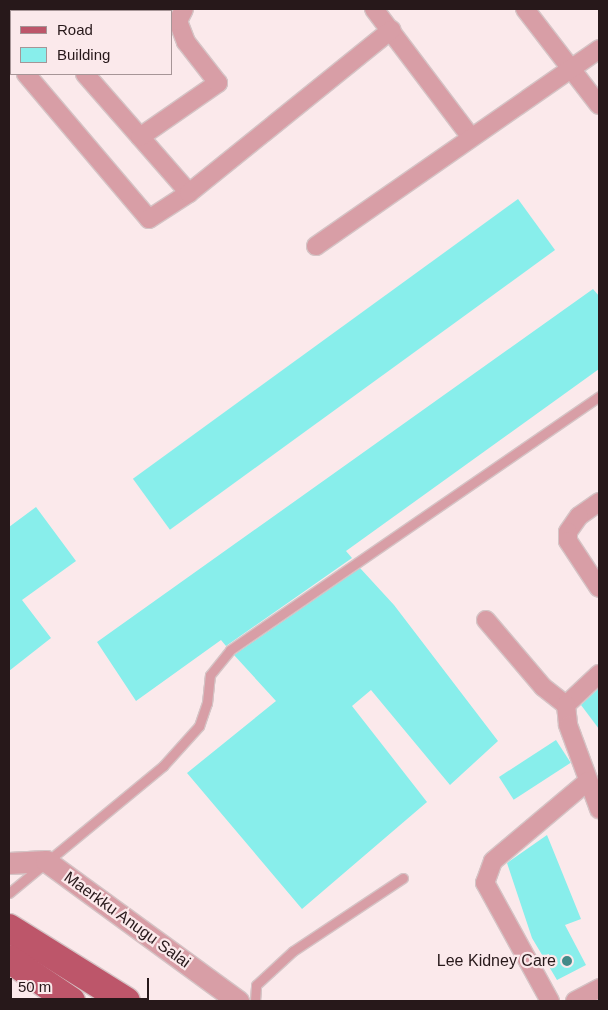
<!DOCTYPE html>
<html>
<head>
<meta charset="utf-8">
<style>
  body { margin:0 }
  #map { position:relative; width:608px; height:1010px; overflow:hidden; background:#fbe9eb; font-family:Helvetica,sans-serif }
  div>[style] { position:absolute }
  .building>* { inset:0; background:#88eeeb; transform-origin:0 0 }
  .roads { filter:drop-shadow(1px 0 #d5c3c5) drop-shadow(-1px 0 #d5c3c5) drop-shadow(0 1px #d5c3c5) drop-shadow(0 -1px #d5c3c5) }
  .service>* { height:9px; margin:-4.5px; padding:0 4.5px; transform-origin:4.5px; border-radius:4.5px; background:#d89ea6 }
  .minor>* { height:18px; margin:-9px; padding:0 9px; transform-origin:9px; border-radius:9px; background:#d89ea6 }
  .tertiary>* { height:21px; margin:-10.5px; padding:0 10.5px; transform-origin:10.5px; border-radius:10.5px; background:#d89ea6 }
  .primary>* { height:28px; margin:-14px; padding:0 14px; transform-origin:14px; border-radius:14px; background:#bd566a }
  .dots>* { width:14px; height:14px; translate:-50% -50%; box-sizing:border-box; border:2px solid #fbe9eb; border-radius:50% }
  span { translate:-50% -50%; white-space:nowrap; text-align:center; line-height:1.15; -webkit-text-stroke:4.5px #fbe9eb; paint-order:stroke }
  .street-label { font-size:16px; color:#27181a }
  .poi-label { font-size:16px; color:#27181a }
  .right { translate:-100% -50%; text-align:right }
  .frame { position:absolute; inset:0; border:10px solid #27181a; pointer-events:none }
  .legend { position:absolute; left:10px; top:10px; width:162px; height:65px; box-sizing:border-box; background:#fbe9eb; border:1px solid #a69597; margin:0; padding:6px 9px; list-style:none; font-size:15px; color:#27181a }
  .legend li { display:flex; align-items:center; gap:10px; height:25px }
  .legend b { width:25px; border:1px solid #a69597 }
  .scale { position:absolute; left:10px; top:978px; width:139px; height:22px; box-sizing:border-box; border:2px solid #27181a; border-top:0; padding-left:6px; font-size:15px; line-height:18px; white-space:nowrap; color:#27181a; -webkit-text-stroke:4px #fbe9eb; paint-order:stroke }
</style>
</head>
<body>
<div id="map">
  <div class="building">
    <div style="left:518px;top:199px;width:63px;height:476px;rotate:54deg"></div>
    <div style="clip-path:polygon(593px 289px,599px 296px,599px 369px,346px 551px,352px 558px,226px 646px,221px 640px,136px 701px,97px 642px)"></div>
    <div style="clip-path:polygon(36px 507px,76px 561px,22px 600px,51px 638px,9px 671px,9px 527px)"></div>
    <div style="clip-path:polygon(360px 568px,394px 605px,498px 741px,450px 785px,371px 690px,352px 706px,427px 802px,302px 909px,187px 773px,276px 701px,234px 655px)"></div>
    <div style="clip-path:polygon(599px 688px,599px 729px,581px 705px)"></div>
    <div style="left:556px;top:740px;width:27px;height:68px;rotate:57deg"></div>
    <div style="clip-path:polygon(547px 835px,581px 919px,565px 925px,586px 965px,557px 980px,532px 938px,507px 863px)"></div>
  </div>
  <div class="roads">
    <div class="service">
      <div style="left:9px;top:893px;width:200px;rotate:-39.5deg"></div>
      <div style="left:163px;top:766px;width:54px;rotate:-48deg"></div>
      <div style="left:199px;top:726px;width:24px;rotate:-71deg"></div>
      <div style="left:207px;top:703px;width:28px;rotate:-84deg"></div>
      <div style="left:210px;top:675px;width:32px;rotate:-51deg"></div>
      <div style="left:230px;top:650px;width:448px;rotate:-34.5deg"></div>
      <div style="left:255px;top:1001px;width:16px;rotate:-86deg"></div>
      <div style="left:256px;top:985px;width:50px;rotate:-42.6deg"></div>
      <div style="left:293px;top:951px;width:132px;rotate:-33.6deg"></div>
    </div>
    <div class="minor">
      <div style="left:29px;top:9px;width:3px;rotate:45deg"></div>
      <div style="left:374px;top:9px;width:159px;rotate:52.9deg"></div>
      <div style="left:525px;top:9px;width:121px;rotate:52.4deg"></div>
      <div style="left:9px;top:53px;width:4px;rotate:56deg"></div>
      <div style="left:26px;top:74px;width:190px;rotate:49.7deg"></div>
      <div style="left:149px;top:219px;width:48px;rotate:-33deg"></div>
      <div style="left:85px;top:74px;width:158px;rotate:48.8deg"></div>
      <div style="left:189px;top:193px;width:260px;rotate:-38.9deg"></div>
      <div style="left:140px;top:137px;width:95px;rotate:-34.7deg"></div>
      <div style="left:218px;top:83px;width:52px;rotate:-128deg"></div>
      <div style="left:186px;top:42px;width:22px;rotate:-111deg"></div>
      <div style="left:178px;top:21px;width:13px;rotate:-63deg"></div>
      <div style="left:316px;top:246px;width:345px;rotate:-34.8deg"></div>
      <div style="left:599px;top:502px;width:24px;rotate:145deg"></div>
      <div style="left:579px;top:516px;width:19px;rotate:125deg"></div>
      <div style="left:568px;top:532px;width:9px;rotate:90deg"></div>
      <div style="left:568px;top:541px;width:56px;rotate:56.6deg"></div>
      <div style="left:486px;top:620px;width:88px;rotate:49.6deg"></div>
      <div style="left:543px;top:687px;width:29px;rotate:38deg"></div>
      <div style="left:599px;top:674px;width:45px;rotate:136.8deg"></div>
      <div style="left:566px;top:705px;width:20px;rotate:84deg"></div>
      <div style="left:568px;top:725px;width:90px;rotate:69.7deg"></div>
      <div style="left:550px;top:1001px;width:135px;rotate:-118.8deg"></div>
      <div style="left:485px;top:883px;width:23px;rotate:-70deg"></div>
      <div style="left:493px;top:861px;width:124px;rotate:-40.1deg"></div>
      <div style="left:575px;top:1001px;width:27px;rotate:-28deg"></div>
    </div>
    <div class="tertiary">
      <div style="left:9px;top:863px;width:37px;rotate:-3deg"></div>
      <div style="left:46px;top:861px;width:238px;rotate:36.1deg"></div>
    </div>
    <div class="primary">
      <div style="left:9px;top:928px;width:138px;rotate:32deg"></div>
      <div style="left:9px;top:959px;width:75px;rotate:34.1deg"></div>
    </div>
  </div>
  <div class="dots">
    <div style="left:567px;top:961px;background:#428a88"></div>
  </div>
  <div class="street-label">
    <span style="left:127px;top:920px;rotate:36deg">Maerkku Anugu Salai</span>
  </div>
  <div class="poi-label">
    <span class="right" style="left:556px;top:961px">Lee Kidney Care</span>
  </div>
  <div class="frame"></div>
  <ul class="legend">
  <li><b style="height:6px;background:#bd566a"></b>Road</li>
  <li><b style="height:14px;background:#88eeeb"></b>Building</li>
  </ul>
  <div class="scale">50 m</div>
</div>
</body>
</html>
